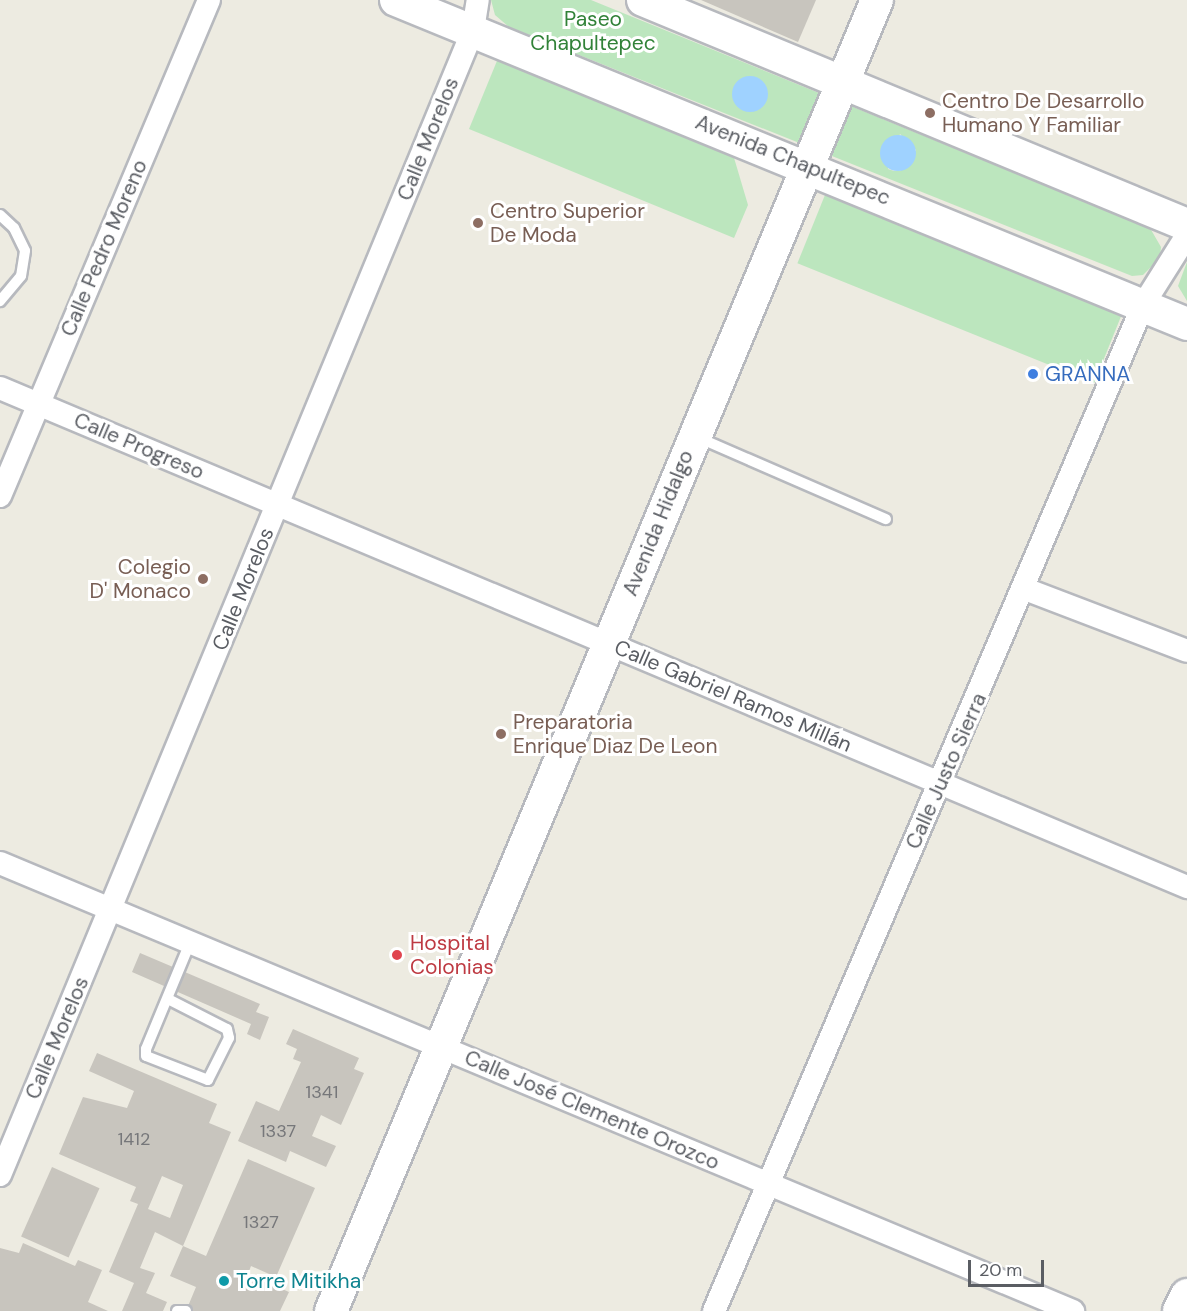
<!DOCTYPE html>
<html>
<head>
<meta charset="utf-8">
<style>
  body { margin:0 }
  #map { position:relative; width:1187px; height:1311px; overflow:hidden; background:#edebe1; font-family:"DM Sans",sans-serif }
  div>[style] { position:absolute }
  .green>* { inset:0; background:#bce6be; transform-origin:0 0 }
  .water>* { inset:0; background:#9fd2ff }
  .round { border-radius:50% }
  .building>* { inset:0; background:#c8c5be; transform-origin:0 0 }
  .roads { filter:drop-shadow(2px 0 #b7b9be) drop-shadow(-2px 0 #b7b9be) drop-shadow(0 2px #b7b9be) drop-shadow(0 -2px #b7b9be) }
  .lane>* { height:10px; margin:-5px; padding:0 5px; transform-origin:5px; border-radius:5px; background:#fff }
  .street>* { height:22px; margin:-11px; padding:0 11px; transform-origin:11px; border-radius:11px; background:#fff }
  .secondary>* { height:32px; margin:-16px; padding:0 16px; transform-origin:16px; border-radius:16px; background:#fff }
  .dots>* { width:16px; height:16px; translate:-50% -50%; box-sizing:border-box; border:3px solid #fff; border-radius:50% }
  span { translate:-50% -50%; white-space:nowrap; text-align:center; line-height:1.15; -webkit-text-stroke:6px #fff; paint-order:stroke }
  .number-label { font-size:18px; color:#76777a }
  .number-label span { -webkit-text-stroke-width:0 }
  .park-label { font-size:21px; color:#318238 }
  .education-label { font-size:21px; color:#785e54 }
  .left { translate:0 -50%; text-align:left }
  .right { translate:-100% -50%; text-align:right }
  .street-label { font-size:21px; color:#5a5d63 }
  .shop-label { font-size:21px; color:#366cbe }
  .health-label { font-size:21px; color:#be3a42 }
  .culture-label { font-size:21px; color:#0d838f }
  .scale { position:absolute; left:968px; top:1260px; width:76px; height:27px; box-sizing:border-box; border:3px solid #5a5d63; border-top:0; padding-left:8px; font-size:18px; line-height:21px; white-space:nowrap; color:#5a5d63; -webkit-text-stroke:4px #fff; paint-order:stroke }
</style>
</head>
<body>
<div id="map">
  <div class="green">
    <div style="clip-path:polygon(evenodd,491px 0,591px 0,1150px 228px,1161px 247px,1160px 258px,1143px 275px,1132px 276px,509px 27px,495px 15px,491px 0,900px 134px,916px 150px,900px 171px,894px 171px,888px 169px,900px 134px)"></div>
    <div style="clip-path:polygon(499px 56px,732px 151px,748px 205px,734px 238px,469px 129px)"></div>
    <div style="left:827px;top:190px;width:320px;height:79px;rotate:22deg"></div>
    <div style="clip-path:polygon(1187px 262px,1187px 301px,1178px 286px)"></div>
  </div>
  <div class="water">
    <div class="round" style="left:732px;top:76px;width:36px;height:36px"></div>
    <div class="round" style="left:880px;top:135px;width:36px;height:36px"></div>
  </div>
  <div class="building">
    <div style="clip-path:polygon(701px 0,816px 0,798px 42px)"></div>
    <div style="clip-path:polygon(140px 953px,260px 1004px,256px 1012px,269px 1017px,260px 1040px,247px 1034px,251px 1024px,132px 972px)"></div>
    <div style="clip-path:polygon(293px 1029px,359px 1058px,354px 1069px,364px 1073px,341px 1125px,321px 1115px,312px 1136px,336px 1146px,326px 1167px,290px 1151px,286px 1162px,238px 1141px,256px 1101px,279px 1111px,301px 1062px,293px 1059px,297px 1049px,286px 1044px)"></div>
    <div style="clip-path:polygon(evenodd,97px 1053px,217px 1104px,209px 1123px,231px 1132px,183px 1246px,206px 1256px,248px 1159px,315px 1188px,276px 1277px,251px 1266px,248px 1274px,289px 1292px,280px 1311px,186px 1311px,196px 1287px,170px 1276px,183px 1246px,155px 1232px,140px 1268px,155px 1273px,146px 1293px,167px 1302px,163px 1311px,122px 1311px,134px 1283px,109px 1272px,138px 1204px,130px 1201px,136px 1187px,59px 1154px,83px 1097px,127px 1108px,134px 1091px,89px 1071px,97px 1053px,162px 1176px,183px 1185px,170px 1218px,148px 1209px,162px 1176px)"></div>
    <div style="left:52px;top:1167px;width:52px;height:76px;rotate:24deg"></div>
    <div style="clip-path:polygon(23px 1243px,75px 1266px,78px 1260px,102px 1270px,88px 1302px,108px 1311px,0 1311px,0 1248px,19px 1253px)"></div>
  </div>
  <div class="roads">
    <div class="lane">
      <div style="left:0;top:215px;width:19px;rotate:43deg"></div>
      <div style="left:14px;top:228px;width:25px;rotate:64deg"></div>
      <div style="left:25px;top:251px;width:25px;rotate:99deg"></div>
      <div style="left:21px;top:276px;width:33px;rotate:130deg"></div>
      <div style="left:697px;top:437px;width:206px;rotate:23.5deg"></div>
      <div style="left:168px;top:999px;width:66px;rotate:27deg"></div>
      <div style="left:227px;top:1029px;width:9px;rotate:77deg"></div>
      <div style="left:229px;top:1038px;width:47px;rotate:116.6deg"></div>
      <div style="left:208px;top:1080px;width:66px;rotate:-158.8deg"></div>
      <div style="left:146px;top:1056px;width:7px;rotate:-90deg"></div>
      <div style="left:146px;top:1049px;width:115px;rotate:-67.5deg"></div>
      <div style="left:177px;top:1311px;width:9px"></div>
    </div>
    <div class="street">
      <div style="left:0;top:388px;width:1288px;rotate:22.8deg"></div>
      <div style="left:0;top:496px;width:538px;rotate:-67.15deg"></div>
      <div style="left:1025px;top:589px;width:173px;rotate:20.9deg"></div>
      <div style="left:0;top:863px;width:1163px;rotate:22.66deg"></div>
      <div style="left:0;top:1175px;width:1239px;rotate:-67.55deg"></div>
      <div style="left:473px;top:30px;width:30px;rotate:-81deg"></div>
      <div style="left:714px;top:1311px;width:1094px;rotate:-66.9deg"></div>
      <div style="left:1143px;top:305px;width:83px;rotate:-57.8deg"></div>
    </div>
    <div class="secondary">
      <div style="left:396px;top:0;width:855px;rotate:22.27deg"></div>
      <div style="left:643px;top:0;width:589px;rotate:22.47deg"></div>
      <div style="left:331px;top:1311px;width:1420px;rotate:-67.39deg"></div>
      <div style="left:1179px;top:1311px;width:18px;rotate:-63deg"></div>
    </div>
  </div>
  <div class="dots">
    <div style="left:930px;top:113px;background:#8d6e63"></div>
    <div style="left:478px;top:223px;background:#8d6e63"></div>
    <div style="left:1033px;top:374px;background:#3f7fe0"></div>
    <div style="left:203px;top:579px;background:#8d6e63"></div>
    <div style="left:501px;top:734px;background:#8d6e63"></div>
    <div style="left:397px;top:955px;background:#e0444e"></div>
    <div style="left:224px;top:1281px;background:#0f9aa8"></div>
  </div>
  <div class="number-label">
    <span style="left:322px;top:1092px">1341</span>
    <span style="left:278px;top:1131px">1337</span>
    <span style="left:134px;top:1139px">1412</span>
    <span style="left:261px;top:1222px">1327</span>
  </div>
  <div class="park-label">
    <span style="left:593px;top:31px">Paseo<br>Chapultepec</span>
  </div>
  <div class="education-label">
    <span class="left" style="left:942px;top:113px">Centro De Desarrollo<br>Humano Y Familiar</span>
    <span class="left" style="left:490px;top:223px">Centro Superior<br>De Moda</span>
    <span class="right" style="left:191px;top:579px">Colegio<br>D' Monaco</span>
    <span class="left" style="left:513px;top:734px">Preparatoria<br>Enrique Diaz De Leon</span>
  </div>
  <div class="street-label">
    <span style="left:428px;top:139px;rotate:-68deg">Calle Morelos</span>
    <span style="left:793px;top:160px;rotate:22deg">Avenida Chapultepec</span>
    <span style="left:104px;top:248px;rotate:-67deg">Calle Pedro Moreno</span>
    <span style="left:139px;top:446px;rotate:23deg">Calle Progreso</span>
    <span style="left:658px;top:523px;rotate:-68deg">Avenida Hidalgo</span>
    <span style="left:243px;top:589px;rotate:-68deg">Calle Morelos</span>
    <span style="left:733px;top:696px;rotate:23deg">Calle Gabriel Ramos Millán</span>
    <span style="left:946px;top:771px;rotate:-66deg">Calle Justo Sierra</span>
    <span style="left:57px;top:1038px;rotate:-67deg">Calle Morelos</span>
    <span style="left:592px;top:1110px;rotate:23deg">Calle José Clemente Orozco</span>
  </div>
  <div class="shop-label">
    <span class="left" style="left:1045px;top:374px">GRANNA</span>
  </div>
  <div class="health-label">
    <span class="left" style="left:410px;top:955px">Hospital<br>Colonias</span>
  </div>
  <div class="culture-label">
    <span class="left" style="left:236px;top:1281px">Torre Mitikha</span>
  </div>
  <div class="scale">20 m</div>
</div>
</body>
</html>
